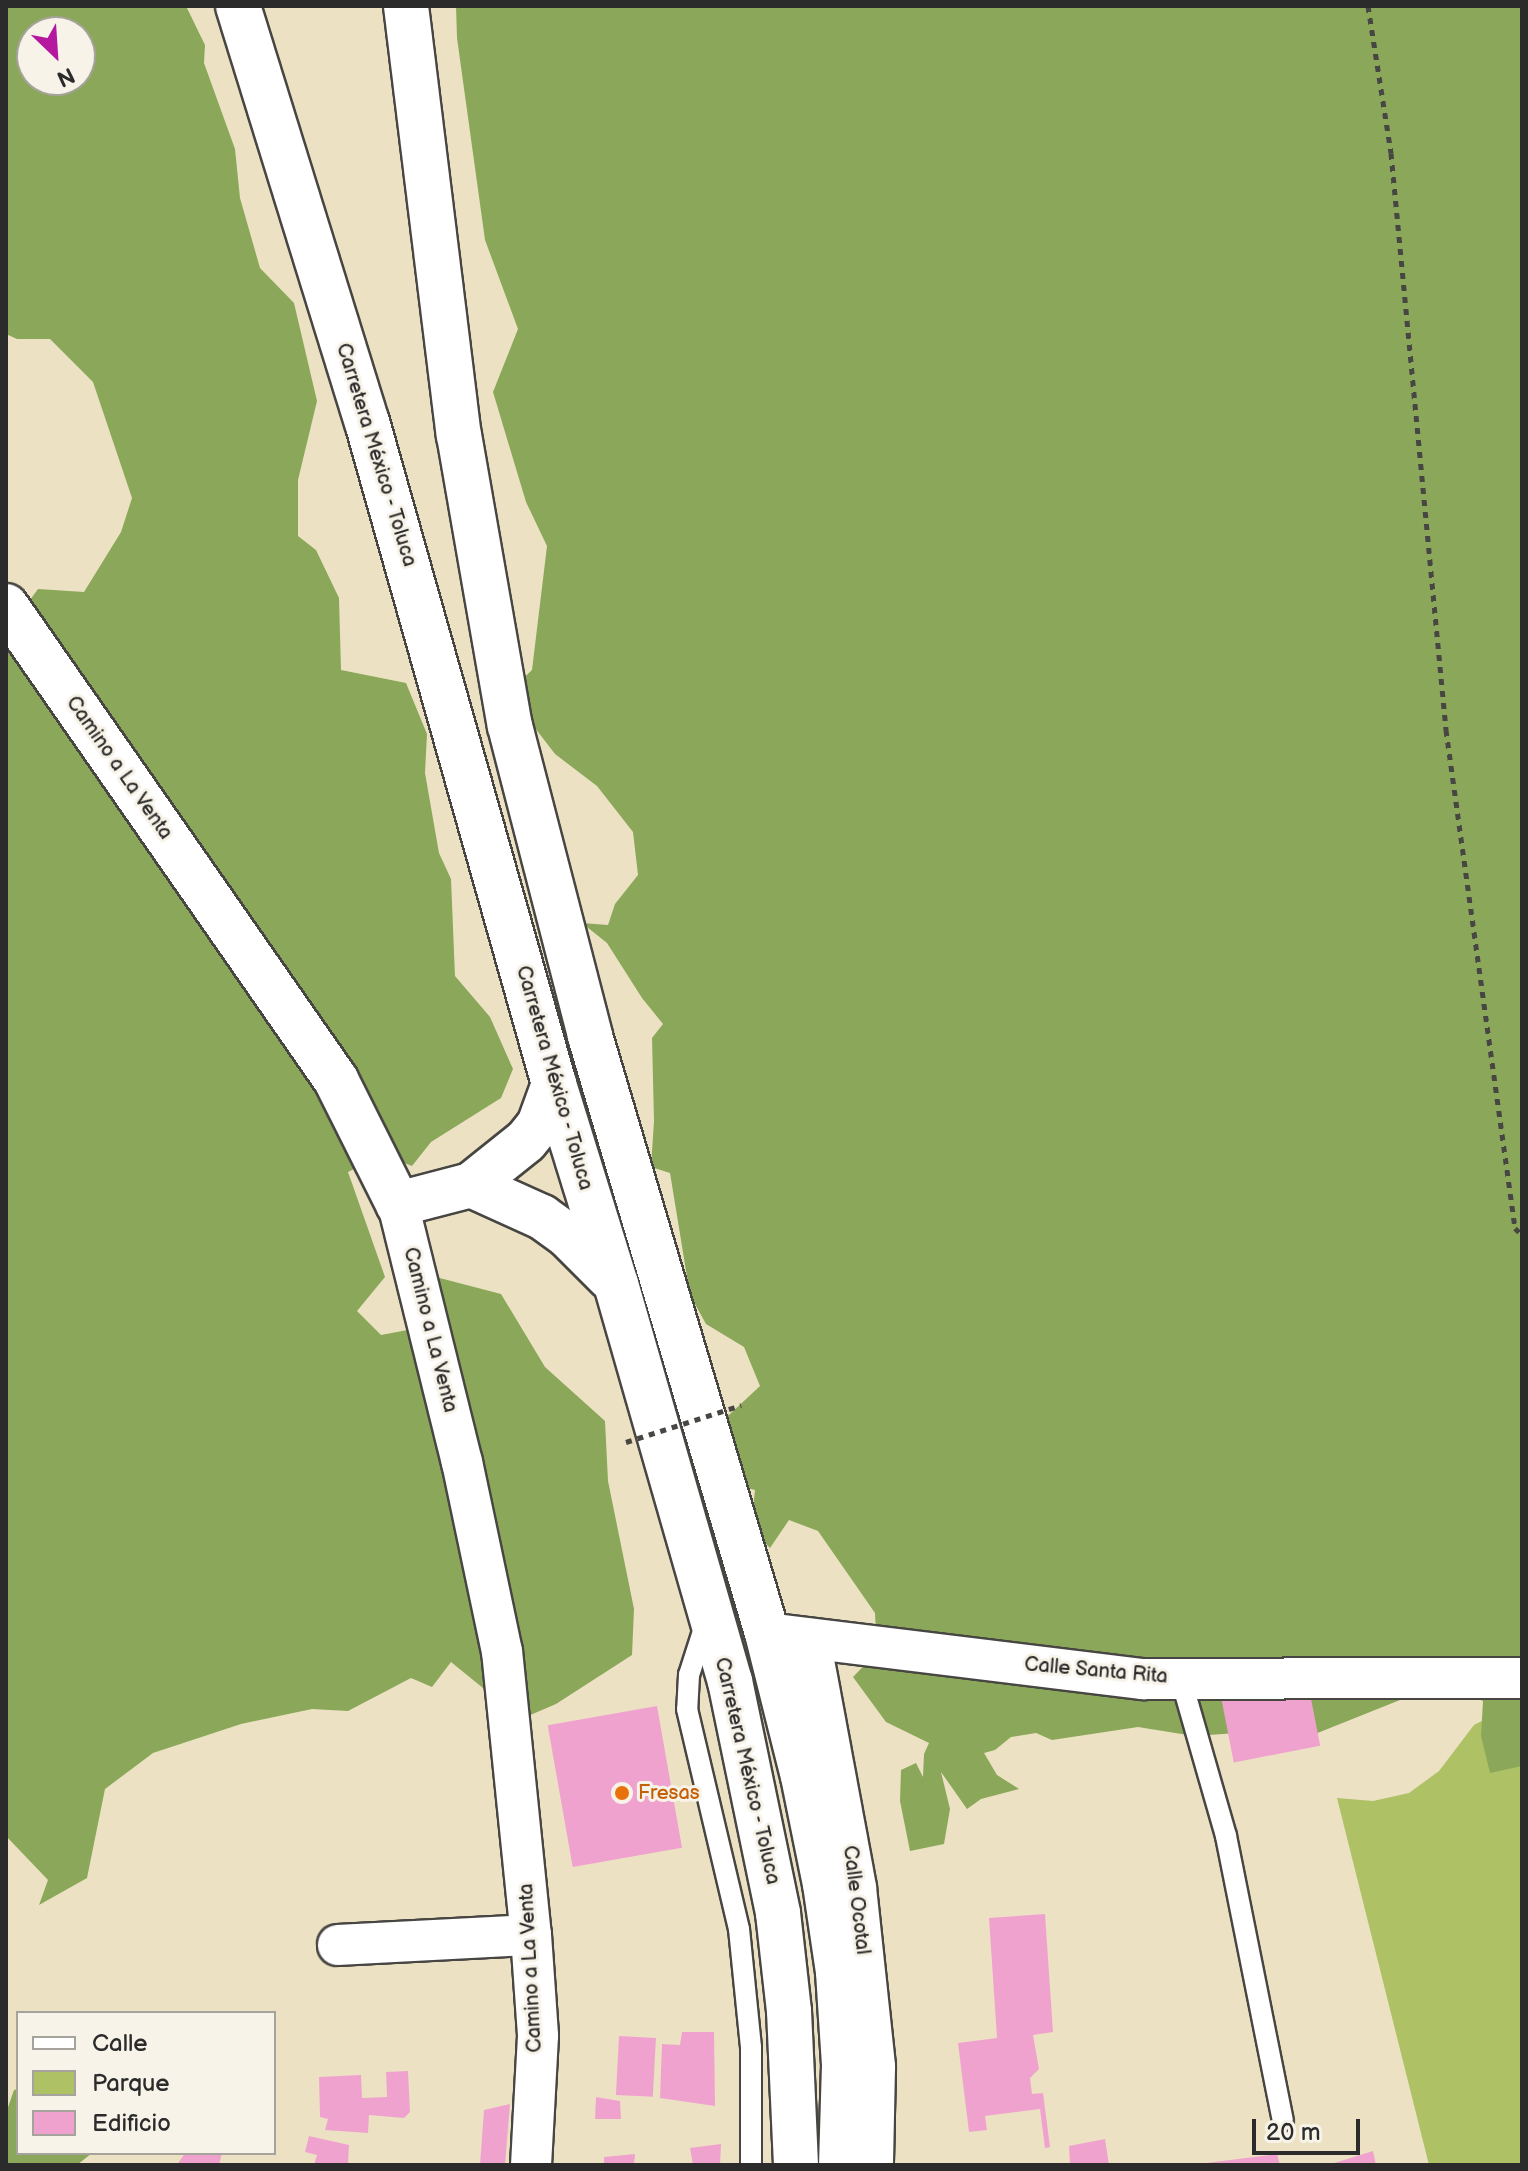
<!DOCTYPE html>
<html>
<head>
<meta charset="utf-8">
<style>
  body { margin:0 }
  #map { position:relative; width:1528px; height:2171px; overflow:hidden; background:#ece2c3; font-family:"Balsamiq Sans",sans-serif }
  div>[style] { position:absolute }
  .green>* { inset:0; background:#afc165 }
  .forest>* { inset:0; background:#8ba75a }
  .building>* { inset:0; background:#f0a2cf; transform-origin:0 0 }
  .path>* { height:5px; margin-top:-2.5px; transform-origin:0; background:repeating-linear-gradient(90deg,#484642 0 6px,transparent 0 12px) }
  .roads { filter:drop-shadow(2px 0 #484642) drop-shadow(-2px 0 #484642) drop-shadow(0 2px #484642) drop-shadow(0 -2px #484642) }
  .lane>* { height:20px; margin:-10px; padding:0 10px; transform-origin:10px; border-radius:10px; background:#fff }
  .street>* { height:40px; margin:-20px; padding:0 20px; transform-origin:20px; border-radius:20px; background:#fff }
  .secondary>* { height:44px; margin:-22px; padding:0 22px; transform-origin:22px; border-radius:22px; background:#fff }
  .primary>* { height:44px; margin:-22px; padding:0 22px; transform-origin:22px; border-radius:22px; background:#fff }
  .path-bridge>* { height:5px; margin-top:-2.5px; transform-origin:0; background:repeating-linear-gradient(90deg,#484642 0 6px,transparent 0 12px) }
  .dots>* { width:22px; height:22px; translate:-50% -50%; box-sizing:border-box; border:4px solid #f7f3e8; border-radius:50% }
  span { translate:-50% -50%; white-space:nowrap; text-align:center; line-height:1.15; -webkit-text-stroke:6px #f7f3e8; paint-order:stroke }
  .street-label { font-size:20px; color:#2b2b2b }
  .food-label { font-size:20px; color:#c56008 }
  .left { translate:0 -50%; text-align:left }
  .frame { position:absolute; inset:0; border:8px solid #2b2b2b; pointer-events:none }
  .legend { position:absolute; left:16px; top:2011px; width:260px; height:144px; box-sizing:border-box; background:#f7f3e8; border:2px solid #a5a39c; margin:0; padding:10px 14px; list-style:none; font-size:24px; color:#2b2b2b }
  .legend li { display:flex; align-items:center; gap:16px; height:40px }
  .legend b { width:40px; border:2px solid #a5a39c }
  .north { position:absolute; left:16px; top:16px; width:80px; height:80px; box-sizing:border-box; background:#f7f3e8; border:2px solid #a5a39c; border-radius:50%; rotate:155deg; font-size:22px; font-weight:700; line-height:32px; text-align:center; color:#2b2b2b }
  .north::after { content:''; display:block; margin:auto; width:28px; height:36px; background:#b5179e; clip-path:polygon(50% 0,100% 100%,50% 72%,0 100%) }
  .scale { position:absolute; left:1252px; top:2119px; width:108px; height:36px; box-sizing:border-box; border:4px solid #2b2b2b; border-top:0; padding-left:10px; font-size:24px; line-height:28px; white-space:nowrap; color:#2b2b2b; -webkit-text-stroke:6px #f7f3e8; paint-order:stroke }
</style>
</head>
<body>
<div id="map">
  <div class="green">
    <div style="clip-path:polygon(1522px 1700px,1522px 2165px,1429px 2165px,1337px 1798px,1373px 1801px,1409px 1793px,1439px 1771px,1474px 1725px)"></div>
  </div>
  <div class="forest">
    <div style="clip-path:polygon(evenodd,6px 6px,186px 6px,205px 45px,204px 63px,235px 149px,240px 198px,260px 268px,294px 303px,317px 401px,298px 480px,298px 536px,316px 550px,339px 598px,341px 670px,406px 683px,427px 734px,425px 773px,439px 853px,451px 879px,455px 976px,490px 1017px,513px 1069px,501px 1098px,431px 1142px,412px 1166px,394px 1159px,374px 1159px,348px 1172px,385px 1277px,357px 1311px,381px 1335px,413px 1329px,432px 1276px,501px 1294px,545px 1367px,605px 1421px,608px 1481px,634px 1609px,632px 1655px,556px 1704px,521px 1719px,451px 1662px,432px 1687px,411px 1678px,348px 1711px,312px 1709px,241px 1724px,153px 1753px,105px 1789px,87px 1878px,39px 1905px,48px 1880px,6px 1836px,6px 606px,27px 604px,38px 589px,84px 592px,121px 532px,132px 498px,93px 382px,50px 339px,17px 339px,6px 334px,6px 6px,32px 32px,80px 32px,80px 80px,32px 80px,32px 32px)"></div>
    <div style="clip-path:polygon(456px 6px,1522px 6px,1522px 1766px,1490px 1773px,1481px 1736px,1483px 1701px,1445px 1682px,1295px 1742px,1267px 1731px,1194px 1736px,1138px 1727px,1052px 1740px,1036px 1733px,1011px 1737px,995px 1750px,984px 1753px,997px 1775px,1019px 1789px,981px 1799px,967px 1809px,941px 1772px,950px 1809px,944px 1844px,910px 1851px,900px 1801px,901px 1770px,916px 1763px,923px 1777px,924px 1754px,929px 1743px,886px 1722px,853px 1677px,877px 1652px,875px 1613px,818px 1531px,789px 1520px,770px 1548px,751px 1528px,755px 1490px,723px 1482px,702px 1404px,729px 1415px,760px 1386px,744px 1347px,706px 1324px,690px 1295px,670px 1173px,651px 1167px,654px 1121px,652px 1038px,663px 1024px,642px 998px,607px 943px,582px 923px,608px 925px,615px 904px,638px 875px,633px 832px,597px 786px,555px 754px,508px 693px,532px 670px,547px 546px,526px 502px,493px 392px,518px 329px,485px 240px,457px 38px)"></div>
    <div style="clip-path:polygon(18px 2089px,18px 2153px,92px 2153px,77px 2165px,6px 2165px,6px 2113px,14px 2090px)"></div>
  </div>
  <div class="building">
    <div style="left:1307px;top:1678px;width:69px;height:88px;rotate:79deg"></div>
    <div style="left:657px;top:1706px;width:144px;height:111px;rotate:80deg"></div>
    <div style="clip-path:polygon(1045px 1914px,1053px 2032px,1033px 2035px,1039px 2069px,1030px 2078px,1032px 2094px,1043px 2093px,1050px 2147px,1045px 2148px,1040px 2109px,985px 2116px,987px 2130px,969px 2132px,958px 2043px,997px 2038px,989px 1918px)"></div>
    <div style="clip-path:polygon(682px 2032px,714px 2032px,715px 2106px,660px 2098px,662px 2044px,680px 2045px)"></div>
    <div style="left:619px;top:2036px;width:37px;height:59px;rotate:3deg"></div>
    <div style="clip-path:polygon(408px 2071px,410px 2112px,404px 2118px,369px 2115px,368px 2133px,325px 2130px,328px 2119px,320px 2117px,319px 2077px,361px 2075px,362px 2098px,387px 2097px,386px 2072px)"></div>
    <div style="clip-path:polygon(596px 2097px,620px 2101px,621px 2119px,595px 2119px)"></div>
    <div style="clip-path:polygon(510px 2104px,505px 2165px,480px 2165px,484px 2110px)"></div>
    <div style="clip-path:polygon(309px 2136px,349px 2145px,348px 2165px,314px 2165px,317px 2155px,305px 2152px)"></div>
    <div style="clip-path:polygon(1105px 2139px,1109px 2165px,1070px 2165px,1069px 2146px)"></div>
    <div style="clip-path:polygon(721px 2144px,720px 2165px,693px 2165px,690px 2148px)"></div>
    <div style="clip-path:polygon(1373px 2151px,1376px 2165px,1332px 2165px,1331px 2164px)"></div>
    <div style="clip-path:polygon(185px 2153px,222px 2153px,219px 2165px,177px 2165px)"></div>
    <div style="clip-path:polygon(635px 2154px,634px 2165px,604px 2165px,604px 2157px)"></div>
    <div style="clip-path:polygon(1277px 2154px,1280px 2165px,1206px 2165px,1206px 2163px)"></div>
  </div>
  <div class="path">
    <div style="left:1368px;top:6px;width:149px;rotate:81.1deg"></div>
    <div style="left:1391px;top:153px;width:580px;rotate:84.55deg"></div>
    <div style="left:1446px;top:730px;width:503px;rotate:82.11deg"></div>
    <div style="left:1515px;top:1228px;width:10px;rotate:45deg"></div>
  </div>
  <div class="roads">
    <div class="lane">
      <div style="left:706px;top:1622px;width:56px;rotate:107.8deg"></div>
      <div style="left:689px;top:1675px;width:34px;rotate:93deg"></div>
      <div style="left:687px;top:1709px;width:226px;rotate:76.7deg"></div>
      <div style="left:739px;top:1929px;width:119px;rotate:84.2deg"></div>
      <div style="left:751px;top:2047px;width:118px;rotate:90deg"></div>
      <div style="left:1181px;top:1679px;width:163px;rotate:74deg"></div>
      <div style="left:1226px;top:1836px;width:290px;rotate:78.7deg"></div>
    </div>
    <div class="street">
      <div style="left:398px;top:1204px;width:266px;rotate:76.1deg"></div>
      <div style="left:462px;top:1462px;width:193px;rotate:78.1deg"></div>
      <div style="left:502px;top:1651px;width:285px;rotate:84.2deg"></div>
      <div style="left:531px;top:1935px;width:101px;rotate:86deg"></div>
      <div style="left:538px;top:2036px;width:129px;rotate:93.1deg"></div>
      <div style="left:767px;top:1633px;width:379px;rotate:7deg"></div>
      <div style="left:1143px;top:1679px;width:379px;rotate:-0.2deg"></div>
      <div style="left:810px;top:1639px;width:253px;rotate:79.5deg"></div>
      <div style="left:856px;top:1888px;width:180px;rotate:83.9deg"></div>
      <div style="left:875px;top:2067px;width:98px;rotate:91.2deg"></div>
      <div style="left:338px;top:1945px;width:193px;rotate:-3deg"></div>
    </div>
    <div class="secondary">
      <div style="left:6px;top:606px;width:578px;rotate:55.15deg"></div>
      <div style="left:336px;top:1080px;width:139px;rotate:63.4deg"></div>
    </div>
    <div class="primary">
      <div style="left:238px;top:6px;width:436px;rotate:72.8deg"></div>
      <div style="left:367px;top:422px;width:688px;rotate:74.23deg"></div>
      <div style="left:554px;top:1084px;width:209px;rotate:72.8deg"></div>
      <div style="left:616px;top:1284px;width:413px;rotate:74deg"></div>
      <div style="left:730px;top:1681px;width:237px;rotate:78.3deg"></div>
      <div style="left:778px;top:1913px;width:99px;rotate:83.6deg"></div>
      <div style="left:789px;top:2011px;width:154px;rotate:87.4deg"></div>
      <div style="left:406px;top:6px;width:432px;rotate:83deg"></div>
      <div style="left:459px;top:435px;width:295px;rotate:80.1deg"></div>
      <div style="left:510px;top:726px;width:320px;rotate:75.5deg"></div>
      <div style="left:590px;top:1036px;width:623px;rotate:73.49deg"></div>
      <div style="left:767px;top:1633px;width:147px;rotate:75.9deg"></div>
      <div style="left:803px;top:1776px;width:110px;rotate:78.5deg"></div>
      <div style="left:825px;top:1884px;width:89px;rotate:81.6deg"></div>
      <div style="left:838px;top:1972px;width:93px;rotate:86.3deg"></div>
      <div style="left:844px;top:2065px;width:100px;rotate:91.7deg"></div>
      <div style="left:471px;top:1185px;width:78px;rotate:24.3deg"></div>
      <div style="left:542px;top:1217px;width:32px;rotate:36deg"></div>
      <div style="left:568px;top:1236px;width:59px;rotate:45deg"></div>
      <div style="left:398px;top:1204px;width:75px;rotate:-14.6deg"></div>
      <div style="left:471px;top:1185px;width:70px;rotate:-38.7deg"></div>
      <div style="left:526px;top:1141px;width:21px;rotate:-51deg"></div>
      <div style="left:539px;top:1125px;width:44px;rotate:-69.9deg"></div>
    </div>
  </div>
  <div class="path-bridge">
    <div style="left:626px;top:1442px;width:121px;rotate:-17.8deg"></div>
  </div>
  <div class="dots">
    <div style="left:622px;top:1793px;background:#e8710a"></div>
  </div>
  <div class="street-label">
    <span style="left:376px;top:455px;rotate:73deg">Carretera México - Toluca</span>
    <span style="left:119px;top:768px;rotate:55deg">Camino a La Venta</span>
    <span style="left:554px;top:1078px;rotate:74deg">Carretera México - Toluca</span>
    <span style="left:430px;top:1330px;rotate:76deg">Camino a La Venta</span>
    <span style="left:1096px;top:1671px;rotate:5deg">Calle Santa Rita</span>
    <span style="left:747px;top:1771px;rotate:77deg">Carretera México - Toluca</span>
    <span style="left:856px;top:1900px;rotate:83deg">Calle Ocotal</span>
    <span style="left:531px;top:1968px;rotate:-93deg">Camino a La Venta</span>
  </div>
  <div class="food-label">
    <span class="left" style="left:638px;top:1793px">Fresas</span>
  </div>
  <div class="frame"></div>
  <ul class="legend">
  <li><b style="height:10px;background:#fff"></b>Calle</li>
  <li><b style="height:22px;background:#afc165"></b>Parque</li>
  <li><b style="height:22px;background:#f0a2cf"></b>Edificio</li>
  </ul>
  <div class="north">N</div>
  <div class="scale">20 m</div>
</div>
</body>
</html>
